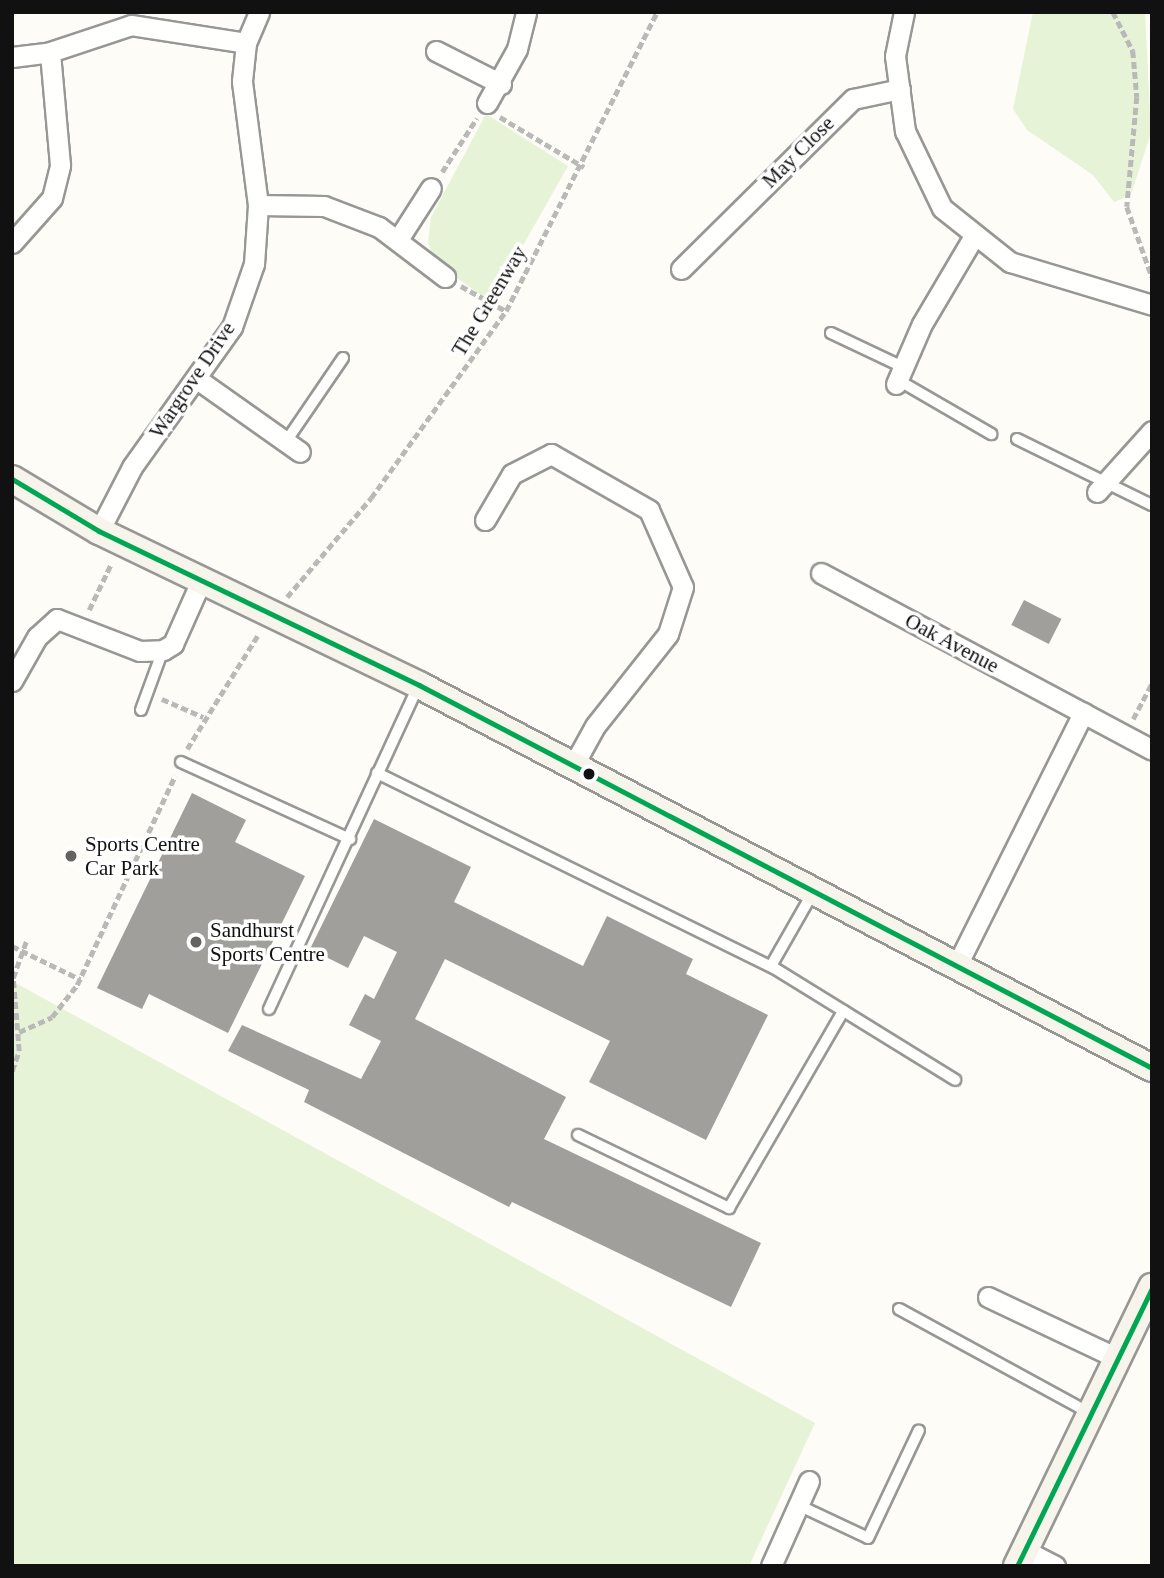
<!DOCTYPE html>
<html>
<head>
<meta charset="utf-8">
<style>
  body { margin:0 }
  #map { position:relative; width:1164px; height:1578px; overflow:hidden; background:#fdfcf7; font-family:Georgia,serif }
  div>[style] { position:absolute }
  .green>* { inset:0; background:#e7f3d7 }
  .building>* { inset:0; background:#a19f9c; transform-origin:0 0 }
  .path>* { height:4.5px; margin-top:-2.25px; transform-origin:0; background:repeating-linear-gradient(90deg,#b9b9b8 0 7px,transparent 0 10.5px) }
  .roads { filter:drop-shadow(2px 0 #979795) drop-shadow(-2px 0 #979795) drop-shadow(0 2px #979795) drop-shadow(0 -2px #979795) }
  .lane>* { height:10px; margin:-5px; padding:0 5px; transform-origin:5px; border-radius:5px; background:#fffffe }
  .street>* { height:19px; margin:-9.5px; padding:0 9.5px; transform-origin:9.5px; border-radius:9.5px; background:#fffffe }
  .secondary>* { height:26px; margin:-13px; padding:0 13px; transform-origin:13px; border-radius:13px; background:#f6f4eb }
  .bus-1>* { height:5px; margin:-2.5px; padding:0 2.5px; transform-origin:2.5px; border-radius:2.5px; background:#00a651 }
  .dots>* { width:19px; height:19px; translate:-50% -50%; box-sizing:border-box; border:4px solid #fff; border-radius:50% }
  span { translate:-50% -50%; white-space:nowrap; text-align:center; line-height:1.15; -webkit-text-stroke:7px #fff; paint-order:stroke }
  .street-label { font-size:21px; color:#111 }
  .poi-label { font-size:21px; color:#111 }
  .left { translate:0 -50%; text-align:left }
  .frame { position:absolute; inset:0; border:14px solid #111; pointer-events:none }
</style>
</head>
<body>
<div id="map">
  <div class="green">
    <div style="clip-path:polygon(1033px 12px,1145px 12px,1151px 133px,1132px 191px,1122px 199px,1114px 202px,1093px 175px,1027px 130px,1013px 109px)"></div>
    <div style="clip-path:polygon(486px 114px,568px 166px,491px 302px,437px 264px,428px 243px,431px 217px)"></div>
    <div style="clip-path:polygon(12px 981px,815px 1423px,749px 1566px,12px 1566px)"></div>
  </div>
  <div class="building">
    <div style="left:1024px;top:600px;width:42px;height:28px;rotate:27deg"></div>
    <div style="clip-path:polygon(192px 793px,246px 820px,235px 842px,305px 876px,228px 1033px,149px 994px,142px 1009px,97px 988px)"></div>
    <div style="clip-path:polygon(374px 819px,471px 867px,454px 902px,583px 966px,607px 916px,693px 959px,686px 974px,768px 1015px,706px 1140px,589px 1082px,610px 1041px,445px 959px,415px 1019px,566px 1097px,544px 1139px,761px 1243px,731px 1307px,512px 1202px,509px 1207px,304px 1102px,309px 1090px,228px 1051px,242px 1025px,361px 1079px,381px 1041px,349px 1025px,365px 994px,374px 999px,397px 952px,364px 936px,348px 968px,310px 949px)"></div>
  </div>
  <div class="path">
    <div style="left:1051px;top:12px;width:8px"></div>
    <div style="left:1113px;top:12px;width:44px;rotate:62.9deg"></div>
    <div style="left:1133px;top:51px;width:46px;rotate:85deg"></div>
    <div style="left:1137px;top:97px;width:110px;rotate:95.2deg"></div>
    <div style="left:1127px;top:207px;width:74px;rotate:70.3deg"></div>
    <div style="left:500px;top:117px;width:98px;rotate:30.8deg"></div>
    <div style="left:442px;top:172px;width:64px;rotate:-57.1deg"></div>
    <div style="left:461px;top:286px;width:51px;rotate:29.1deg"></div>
    <div style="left:287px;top:597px;width:130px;rotate:-49.7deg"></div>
    <div style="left:371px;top:498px;width:231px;rotate:-54.2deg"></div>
    <div style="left:506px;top:311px;width:335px;rotate:-63.2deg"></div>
    <div style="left:89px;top:610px;width:51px;rotate:-64.4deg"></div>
    <div style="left:162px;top:699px;width:45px;rotate:23.7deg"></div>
    <div style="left:1133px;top:719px;width:41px;rotate:-62.2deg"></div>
    <div style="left:187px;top:749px;width:134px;rotate:-58.1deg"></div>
    <div style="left:12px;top:946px;width:76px;rotate:25.9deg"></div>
    <div style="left:19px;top:1032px;width:36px;rotate:-24deg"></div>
    <div style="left:52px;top:1017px;width:41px;rotate:-52deg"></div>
    <div style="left:77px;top:985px;width:231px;rotate:-64.9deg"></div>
    <div style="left:12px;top:1071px;width:21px;rotate:-71deg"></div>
    <div style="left:19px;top:1051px;width:73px;rotate:-94.7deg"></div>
    <div style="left:13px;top:978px;width:41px;rotate:-70.3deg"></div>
  </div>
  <div class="roads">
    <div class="lane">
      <div style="left:831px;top:333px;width:80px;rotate:25.3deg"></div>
      <div style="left:898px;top:380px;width:108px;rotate:30.1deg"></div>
      <div style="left:1017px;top:439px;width:150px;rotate:26.1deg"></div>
      <div style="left:285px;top:443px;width:103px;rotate:-55.7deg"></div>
      <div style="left:141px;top:710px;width:64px;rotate:-69.9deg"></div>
      <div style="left:181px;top:762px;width:186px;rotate:24.5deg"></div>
      <div style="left:377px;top:773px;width:442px;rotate:26.2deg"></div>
      <div style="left:774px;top:968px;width:213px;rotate:31.7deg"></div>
      <div style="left:771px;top:966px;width:83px;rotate:-60.3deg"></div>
      <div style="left:269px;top:1009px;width:357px;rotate:-65.2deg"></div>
      <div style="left:578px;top:1135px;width:168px;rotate:25.8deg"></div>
      <div style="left:729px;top:1208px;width:228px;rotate:-59.9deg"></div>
      <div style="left:899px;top:1309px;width:217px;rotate:28.6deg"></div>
      <div style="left:798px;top:1505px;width:77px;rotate:25.2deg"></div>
      <div style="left:868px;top:1538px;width:119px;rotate:-64.7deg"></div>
    </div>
    <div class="street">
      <div style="left:904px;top:12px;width:45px;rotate:101.6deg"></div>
      <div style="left:895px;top:56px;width:76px;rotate:82.4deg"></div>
      <div style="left:905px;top:131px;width:85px;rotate:64.3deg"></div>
      <div style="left:942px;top:208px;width:87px;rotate:38.5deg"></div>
      <div style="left:1010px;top:262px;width:148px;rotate:16.8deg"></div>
      <div style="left:436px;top:51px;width:73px;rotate:26.9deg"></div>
      <div style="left:12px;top:57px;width:38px;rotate:-7deg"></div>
      <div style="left:50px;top:52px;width:85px;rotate:-18.4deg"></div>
      <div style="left:131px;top:25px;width:116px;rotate:8.9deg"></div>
      <div style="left:487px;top:103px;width:62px;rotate:-60.9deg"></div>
      <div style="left:517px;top:49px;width:38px;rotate:-76deg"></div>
      <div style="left:258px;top:205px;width:66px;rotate:0.9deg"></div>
      <div style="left:324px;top:206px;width:59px;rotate:20.9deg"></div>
      <div style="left:379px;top:227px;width:83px;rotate:37.1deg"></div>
      <div style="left:399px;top:238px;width:59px;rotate:-57.4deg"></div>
      <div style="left:12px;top:243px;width:60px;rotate:-48.4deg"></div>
      <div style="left:52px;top:198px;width:34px;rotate:-76deg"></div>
      <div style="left:60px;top:165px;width:113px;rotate:-95.1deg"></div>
      <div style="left:681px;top:269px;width:242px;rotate:-44.7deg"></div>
      <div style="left:853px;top:99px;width:48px;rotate:-12deg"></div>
      <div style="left:197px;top:379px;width:126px;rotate:35.3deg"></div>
      <div style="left:896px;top:384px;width:65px;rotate:-66.6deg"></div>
      <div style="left:922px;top:324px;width:102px;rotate:-59.4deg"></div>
      <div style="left:1097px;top:492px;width:82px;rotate:-48deg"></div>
      <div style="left:485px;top:520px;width:53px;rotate:-59.6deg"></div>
      <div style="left:512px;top:474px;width:44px;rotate:-27.1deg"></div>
      <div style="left:551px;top:454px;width:113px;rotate:29.7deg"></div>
      <div style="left:649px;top:510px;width:84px;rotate:66.2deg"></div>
      <div style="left:683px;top:587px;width:49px;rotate:107.7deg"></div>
      <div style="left:668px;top:634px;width:117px;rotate:128.4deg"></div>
      <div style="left:595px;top:726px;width:46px;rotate:118.8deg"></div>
      <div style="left:99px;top:531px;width:72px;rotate:-62.7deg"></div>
      <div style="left:132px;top:467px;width:172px;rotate:-54.5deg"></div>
      <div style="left:232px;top:327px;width:67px;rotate:-70.8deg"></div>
      <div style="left:254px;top:264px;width:59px;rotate:-86.1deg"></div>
      <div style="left:258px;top:205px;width:125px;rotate:-97.4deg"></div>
      <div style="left:242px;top:81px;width:38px;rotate:-84deg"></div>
      <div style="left:246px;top:43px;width:34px;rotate:-67deg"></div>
      <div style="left:821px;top:573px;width:375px;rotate:28.1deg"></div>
      <div style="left:12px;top:681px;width:51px;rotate:-60.4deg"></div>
      <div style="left:37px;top:637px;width:27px;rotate:-42deg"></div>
      <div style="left:57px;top:619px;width:89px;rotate:21.1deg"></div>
      <div style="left:140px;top:651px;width:23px;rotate:-2deg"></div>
      <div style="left:163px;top:650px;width:12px;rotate:-31deg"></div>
      <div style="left:173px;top:644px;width:71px;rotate:-66deg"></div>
      <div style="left:957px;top:965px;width:282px;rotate:-63.4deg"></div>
      <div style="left:988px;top:1297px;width:143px;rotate:25.3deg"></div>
      <div style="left:1024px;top:1550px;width:35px;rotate:27deg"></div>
      <div style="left:771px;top:1566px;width:93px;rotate:-65.9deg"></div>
    </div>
    <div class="secondary">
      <div style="left:12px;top:479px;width:101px;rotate:30.9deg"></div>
      <div style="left:99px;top:531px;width:355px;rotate:25.7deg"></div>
      <div style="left:419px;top:685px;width:827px;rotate:27.59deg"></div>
      <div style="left:1017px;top:1566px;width:310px;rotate:-64.2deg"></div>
    </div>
  </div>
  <div class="bus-1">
    <div style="left:12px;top:479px;width:101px;rotate:30.9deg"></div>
    <div style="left:99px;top:531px;width:355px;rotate:25.7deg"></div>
    <div style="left:419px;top:685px;width:827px;rotate:27.59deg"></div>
    <div style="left:1017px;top:1566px;width:309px;rotate:-64.1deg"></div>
  </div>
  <div class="dots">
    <div style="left:589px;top:774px;background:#111"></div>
    <div style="left:71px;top:856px;background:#646362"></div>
    <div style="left:196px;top:942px;background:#646362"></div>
  </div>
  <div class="street-label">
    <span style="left:798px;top:152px;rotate:-45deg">May Close</span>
    <span style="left:489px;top:301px;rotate:-59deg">The Greenway</span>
    <span style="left:192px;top:380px;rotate:-56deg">Wargrove Drive</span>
    <span style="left:952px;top:643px;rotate:28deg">Oak Avenue</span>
  </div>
  <div class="poi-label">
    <span class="left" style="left:85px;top:856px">Sports Centre<br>Car Park</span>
    <span class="left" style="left:210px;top:942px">Sandhurst<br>Sports Centre</span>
  </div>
  <div class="frame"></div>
</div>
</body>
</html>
